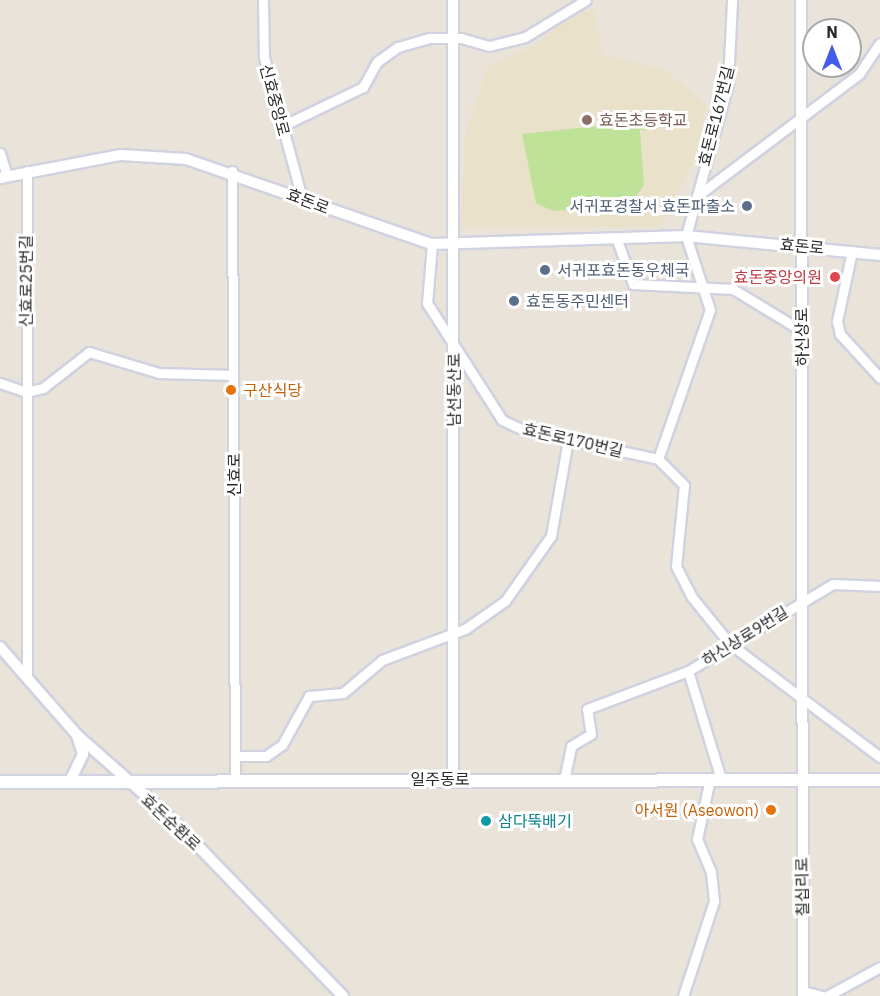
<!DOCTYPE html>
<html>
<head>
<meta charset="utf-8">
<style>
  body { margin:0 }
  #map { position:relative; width:880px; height:996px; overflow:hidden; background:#e9e3da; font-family:"IBM Plex Sans","Noto Sans KR",sans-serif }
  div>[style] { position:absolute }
  .education>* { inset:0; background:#eae1cb }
  .pitch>* { inset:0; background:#bee297 }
  .roads { filter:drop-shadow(2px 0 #d0d2e0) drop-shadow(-2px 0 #d0d2e0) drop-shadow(0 2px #d0d2e0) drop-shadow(0 -2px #d0d2e0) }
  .minor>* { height:9px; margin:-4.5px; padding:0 4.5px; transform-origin:4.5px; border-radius:4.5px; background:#fff }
  .tertiary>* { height:10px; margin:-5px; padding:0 5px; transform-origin:5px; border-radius:5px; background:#fff }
  .secondary>* { height:12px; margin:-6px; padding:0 6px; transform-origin:6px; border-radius:6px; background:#fff }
  .dots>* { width:16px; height:16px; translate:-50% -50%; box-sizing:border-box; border:3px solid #fff; border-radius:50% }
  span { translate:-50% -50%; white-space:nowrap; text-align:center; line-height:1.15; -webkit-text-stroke:6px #fff; paint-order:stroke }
  .street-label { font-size:16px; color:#282828 }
  .education-label { font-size:16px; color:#785e54 }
  .left { translate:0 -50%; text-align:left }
  .service-label { font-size:16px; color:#4e5e75 }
  .right { translate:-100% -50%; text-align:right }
  .health-label { font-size:16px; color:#be3a42 }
  .food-label { font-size:16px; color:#c56008 }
  .culture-label { font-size:16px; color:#0d838f }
  .north { position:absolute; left:802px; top:18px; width:60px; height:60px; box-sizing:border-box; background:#fff; border:2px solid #a9a9a9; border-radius:50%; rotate:0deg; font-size:16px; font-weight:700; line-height:24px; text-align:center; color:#282828 }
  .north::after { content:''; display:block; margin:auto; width:21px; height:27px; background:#465bea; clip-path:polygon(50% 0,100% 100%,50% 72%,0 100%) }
</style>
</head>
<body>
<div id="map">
  <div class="education">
    <div style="clip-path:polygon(594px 9px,602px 55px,663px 68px,706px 104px,697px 156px,660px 227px,461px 227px,465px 135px,487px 67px,534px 46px,568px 18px)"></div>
  </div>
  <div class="pitch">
    <div style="clip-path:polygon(645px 121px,646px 130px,640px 130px,644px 185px,629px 206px,553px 211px,536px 203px,522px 134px)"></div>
  </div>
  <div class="roads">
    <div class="minor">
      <div style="left:263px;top:0;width:57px;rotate:89deg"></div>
      <div style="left:264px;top:57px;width:147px;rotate:75deg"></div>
      <div style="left:282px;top:126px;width:90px;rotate:-25.7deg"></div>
      <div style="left:363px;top:87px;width:29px;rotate:-61deg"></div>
      <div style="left:377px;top:62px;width:26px;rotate:-36deg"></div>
      <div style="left:398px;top:47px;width:32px;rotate:-16deg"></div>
      <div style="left:429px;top:38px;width:32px"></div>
      <div style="left:461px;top:38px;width:29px;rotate:16deg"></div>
      <div style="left:489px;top:46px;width:37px;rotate:-14deg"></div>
      <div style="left:525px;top:37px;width:71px;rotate:-31.2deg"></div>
      <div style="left:0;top:153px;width:24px;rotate:73deg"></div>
      <div style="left:27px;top:171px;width:506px;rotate:90deg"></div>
      <div style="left:232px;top:171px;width:609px;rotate:89.72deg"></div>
      <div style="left:697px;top:196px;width:203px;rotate:-37deg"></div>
      <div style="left:859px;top:74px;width:37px;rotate:-56deg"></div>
      <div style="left:617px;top:240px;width:47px;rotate:70deg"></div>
      <div style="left:633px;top:284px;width:100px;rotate:2.9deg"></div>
      <div style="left:733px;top:289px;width:81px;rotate:31.3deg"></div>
      <div style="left:432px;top:244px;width:59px;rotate:94.8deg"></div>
      <div style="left:427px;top:303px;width:139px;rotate:57.3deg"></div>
      <div style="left:502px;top:420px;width:23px;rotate:25deg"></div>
      <div style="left:523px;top:430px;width:138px;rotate:12.1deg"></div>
      <div style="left:658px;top:459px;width:37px;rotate:45deg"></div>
      <div style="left:684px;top:485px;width:81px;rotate:95.6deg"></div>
      <div style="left:676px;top:566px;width:34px;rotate:63deg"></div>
      <div style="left:691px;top:596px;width:62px;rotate:50.9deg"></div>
      <div style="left:730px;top:644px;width:188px;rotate:37deg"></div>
      <div style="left:852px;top:251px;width:72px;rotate:102.1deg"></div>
      <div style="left:837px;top:321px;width:13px;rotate:77deg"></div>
      <div style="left:840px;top:334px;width:59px;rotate:47.7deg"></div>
      <div style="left:0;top:383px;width:28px;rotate:19deg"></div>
      <div style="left:26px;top:392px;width:17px;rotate:-13deg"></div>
      <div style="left:43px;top:388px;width:58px;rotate:-38deg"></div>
      <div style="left:89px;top:352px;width:73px;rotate:16.7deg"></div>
      <div style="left:159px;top:373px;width:74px;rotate:1.5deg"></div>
      <div style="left:658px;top:459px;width:158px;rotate:-70.8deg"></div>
      <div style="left:710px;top:310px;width:78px;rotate:-108deg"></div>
      <div style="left:686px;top:236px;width:159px;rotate:-74.6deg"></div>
      <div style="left:728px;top:83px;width:83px;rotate:-87.2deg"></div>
      <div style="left:688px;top:671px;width:113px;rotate:73deg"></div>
      <div style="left:235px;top:756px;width:31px"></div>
      <div style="left:266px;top:756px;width:19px;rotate:-35deg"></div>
      <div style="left:282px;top:745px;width:56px;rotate:-61.1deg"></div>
      <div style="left:309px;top:696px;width:34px;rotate:-5deg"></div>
      <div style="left:343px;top:693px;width:51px;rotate:-40.2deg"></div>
      <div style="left:382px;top:660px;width:89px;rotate:-20.5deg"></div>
      <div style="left:465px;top:629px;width:49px;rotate:-35deg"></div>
      <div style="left:505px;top:601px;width:80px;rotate:-54.7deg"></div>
      <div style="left:551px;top:536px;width:97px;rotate:-80deg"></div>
      <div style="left:564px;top:780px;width:35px;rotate:-78deg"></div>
      <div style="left:571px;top:746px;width:23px;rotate:-31deg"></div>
      <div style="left:591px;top:734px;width:25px;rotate:-99deg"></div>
      <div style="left:587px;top:709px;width:108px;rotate:-20.6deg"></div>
      <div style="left:688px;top:671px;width:169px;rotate:-31deg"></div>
      <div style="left:833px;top:584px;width:47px;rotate:2.4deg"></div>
      <div style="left:803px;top:991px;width:20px;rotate:15deg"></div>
      <div style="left:683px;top:996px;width:100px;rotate:-71.9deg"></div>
      <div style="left:714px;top:901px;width:29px;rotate:-96deg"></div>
      <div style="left:711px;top:872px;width:36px;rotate:-113deg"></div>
      <div style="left:697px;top:839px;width:61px;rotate:-77.8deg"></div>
      <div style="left:827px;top:996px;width:60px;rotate:-28.7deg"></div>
    </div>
    <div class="tertiary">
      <div style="left:801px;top:0;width:996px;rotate:89.88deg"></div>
      <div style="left:0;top:178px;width:123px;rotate:-10.8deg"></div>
      <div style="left:121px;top:155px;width:65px;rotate:3.5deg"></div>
      <div style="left:186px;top:159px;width:260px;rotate:19.1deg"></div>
      <div style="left:432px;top:244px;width:254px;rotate:-1.8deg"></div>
      <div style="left:686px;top:236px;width:195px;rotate:5.6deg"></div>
      <div style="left:0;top:647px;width:117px;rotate:48.8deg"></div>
      <div style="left:77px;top:735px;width:125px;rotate:41.4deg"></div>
      <div style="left:171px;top:818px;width:248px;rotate:46deg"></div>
      <div style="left:453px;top:779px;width:779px;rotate:-90deg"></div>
      <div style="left:70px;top:781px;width:30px;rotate:-64deg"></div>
      <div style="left:83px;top:754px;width:20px;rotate:-108deg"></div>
    </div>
    <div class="secondary">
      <div style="left:0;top:782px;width:880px;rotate:-0.13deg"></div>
    </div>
  </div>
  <div class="dots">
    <div style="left:587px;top:120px;background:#8d6e63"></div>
    <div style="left:747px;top:206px;background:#5c6f8a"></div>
    <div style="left:545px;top:270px;background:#5c6f8a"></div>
    <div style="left:835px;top:277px;background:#e0444e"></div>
    <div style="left:514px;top:301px;background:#5c6f8a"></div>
    <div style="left:231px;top:390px;background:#e8710a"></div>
    <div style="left:771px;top:810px;background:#e8710a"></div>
    <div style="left:486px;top:821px;background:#0f9aa8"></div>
  </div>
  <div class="street-label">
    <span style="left:275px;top:100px;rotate:75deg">신효중앙로</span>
    <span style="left:716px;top:116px;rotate:-76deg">효돈로167번길</span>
    <span style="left:308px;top:201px;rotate:21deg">효돈로</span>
    <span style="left:802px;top:246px;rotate:5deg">효돈로</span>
    <span style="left:26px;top:281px;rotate:-90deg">신효로25번길</span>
    <span style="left:802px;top:337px;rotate:-91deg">하신상로</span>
    <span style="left:454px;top:390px;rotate:-90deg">남선동산로</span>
    <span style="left:573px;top:440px;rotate:13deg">효돈로170번길</span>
    <span style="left:234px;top:475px;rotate:-90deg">신효로</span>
    <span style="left:745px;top:636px;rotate:-32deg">하신상로9번길</span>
    <span style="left:440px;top:779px">일주동로</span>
    <span style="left:171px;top:822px;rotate:43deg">효돈순환로</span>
    <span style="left:802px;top:887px;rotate:-91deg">칠십리로</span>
  </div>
  <div class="education-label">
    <span class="left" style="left:599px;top:120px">효돈초등학교</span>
  </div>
  <div class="service-label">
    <span class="right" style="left:735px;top:206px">서귀포경찰서 효돈파출소</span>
    <span class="left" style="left:557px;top:270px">서귀포효돈동우체국</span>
    <span class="left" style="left:526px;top:301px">효돈동주민센터</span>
  </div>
  <div class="health-label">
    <span class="right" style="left:822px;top:277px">효돈중앙의원</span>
  </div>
  <div class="food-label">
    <span class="left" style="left:243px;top:390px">구산식당</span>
    <span class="right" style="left:759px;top:810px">아서원 (Aseowon)</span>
  </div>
  <div class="culture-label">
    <span class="left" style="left:498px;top:821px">삼다뚝배기</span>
  </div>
  <div class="north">N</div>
</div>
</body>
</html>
